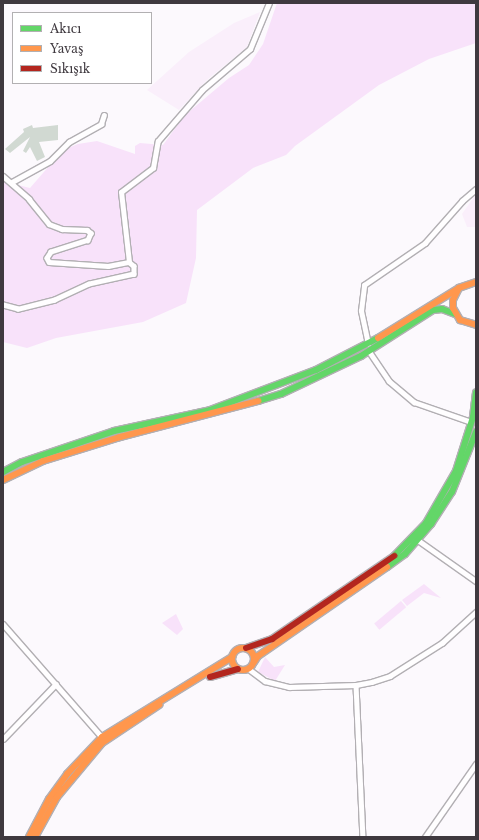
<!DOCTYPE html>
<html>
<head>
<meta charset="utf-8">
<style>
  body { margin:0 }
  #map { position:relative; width:479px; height:840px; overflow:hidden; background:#fcf9fd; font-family:"Libre Baskerville",serif }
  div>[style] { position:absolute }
  .built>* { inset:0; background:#faeffb }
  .green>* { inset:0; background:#f8e2fa; transform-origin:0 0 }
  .building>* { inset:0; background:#d1d9d2 }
  .roads { filter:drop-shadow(1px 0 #b2afb3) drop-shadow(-1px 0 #b2afb3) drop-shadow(0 1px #b2afb3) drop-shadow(0 -1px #b2afb3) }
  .street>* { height:4.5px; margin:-2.25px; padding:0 2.25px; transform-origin:2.25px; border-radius:2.25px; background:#fffeff }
  .fast>* { height:6px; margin:-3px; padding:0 3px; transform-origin:3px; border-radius:3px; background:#63d668 }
  .slow>* { height:6px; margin:-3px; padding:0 3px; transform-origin:3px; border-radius:3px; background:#ff974d }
  .slow>.ring { margin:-3px; padding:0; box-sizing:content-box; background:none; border:6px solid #ff974d; border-radius:50% }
  .jam>* { height:6px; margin:-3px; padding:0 3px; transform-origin:3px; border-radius:3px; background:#b3261e }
  span { translate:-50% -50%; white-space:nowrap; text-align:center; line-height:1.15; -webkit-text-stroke:4px #fff; paint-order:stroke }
  .frame { position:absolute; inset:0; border:4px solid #3f393f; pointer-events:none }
  .legend { position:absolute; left:12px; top:12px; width:140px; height:72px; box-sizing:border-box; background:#fff; border:1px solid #b2b0b2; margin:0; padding:5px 7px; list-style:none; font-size:12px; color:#3f393f }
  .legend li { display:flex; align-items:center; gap:8px; height:20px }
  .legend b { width:20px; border:1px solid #b2b0b2 }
</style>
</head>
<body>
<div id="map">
  <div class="built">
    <div style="clip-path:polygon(260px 12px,247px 47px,207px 80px,179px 110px,147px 90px,189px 52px,234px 23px)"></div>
    <div style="clip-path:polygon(476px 194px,476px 227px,467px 227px,462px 214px)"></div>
  </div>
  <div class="green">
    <div style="clip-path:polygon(277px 3px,476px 3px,476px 43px,429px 59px,379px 85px,295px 146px,286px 155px,253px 168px,197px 210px,196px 258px,186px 303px,143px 322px,56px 338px,27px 348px,3px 342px,3px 178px,10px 183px,30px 188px,63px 150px,78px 144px,97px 141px,135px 154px,135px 146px,140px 143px,163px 145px,184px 116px,229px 78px,249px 65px,263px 44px)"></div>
    <div style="clip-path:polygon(424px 584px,441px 598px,424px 593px,407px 606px,402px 600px)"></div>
    <div style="left:401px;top:601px;width:8px;height:35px;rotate:50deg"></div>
    <div style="clip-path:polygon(176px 614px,183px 629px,177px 635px,162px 623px)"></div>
    <div style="clip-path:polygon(265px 657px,274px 667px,285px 665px,275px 681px,258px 672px)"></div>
  </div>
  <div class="building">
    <div style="clip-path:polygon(32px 125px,33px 128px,58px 125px,58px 140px,39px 142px,45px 157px,37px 161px,30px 147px,26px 153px,23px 151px,30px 137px,10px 153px,5px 149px,24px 132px,23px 129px)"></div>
  </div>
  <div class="roads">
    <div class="street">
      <div style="left:3px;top:176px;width:35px;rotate:41deg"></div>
      <div style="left:29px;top:199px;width:32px;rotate:51deg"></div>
      <div style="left:49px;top:224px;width:14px;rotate:21deg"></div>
      <div style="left:62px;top:229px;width:25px;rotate:2deg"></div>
      <div style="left:87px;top:230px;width:5px;rotate:37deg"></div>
      <div style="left:91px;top:233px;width:8px;rotate:113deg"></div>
      <div style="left:88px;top:240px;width:39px;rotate:162deg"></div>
      <div style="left:51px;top:252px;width:7px;rotate:124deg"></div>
      <div style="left:47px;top:258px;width:4px;rotate:63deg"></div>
      <div style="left:49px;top:262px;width:59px;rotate:3.9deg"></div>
      <div style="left:108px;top:266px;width:21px;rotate:-11deg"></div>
      <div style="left:129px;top:262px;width:6px;rotate:39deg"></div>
      <div style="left:134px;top:266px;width:8px;rotate:90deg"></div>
      <div style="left:134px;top:274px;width:46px;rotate:167.5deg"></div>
      <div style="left:89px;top:284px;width:38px;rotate:155deg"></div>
      <div style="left:55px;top:300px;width:38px;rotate:166deg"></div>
      <div style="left:18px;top:309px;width:16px;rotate:-165deg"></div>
      <div style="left:12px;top:182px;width:43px;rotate:-28.9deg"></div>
      <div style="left:50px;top:161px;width:27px;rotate:-45deg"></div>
      <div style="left:69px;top:142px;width:37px;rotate:-29deg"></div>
      <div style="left:101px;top:124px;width:9px;rotate:-72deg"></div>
      <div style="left:129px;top:262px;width:70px;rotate:-96.5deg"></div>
      <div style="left:121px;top:192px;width:40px;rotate:-37deg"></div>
      <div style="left:153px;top:168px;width:27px;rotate:-80deg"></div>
      <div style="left:158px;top:141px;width:67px;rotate:-49.2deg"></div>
      <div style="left:202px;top:90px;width:63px;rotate:-40.5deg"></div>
      <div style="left:250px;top:49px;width:50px;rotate:-67.6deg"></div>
      <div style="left:368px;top:344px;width:34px;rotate:-102deg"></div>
      <div style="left:361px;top:311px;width:26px;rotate:-83deg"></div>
      <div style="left:364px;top:285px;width:74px;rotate:-34.5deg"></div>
      <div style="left:425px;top:243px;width:56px;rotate:-48.6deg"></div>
      <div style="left:462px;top:201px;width:18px;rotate:-41deg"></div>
      <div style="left:369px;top:351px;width:36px;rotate:56deg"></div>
      <div style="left:389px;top:381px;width:33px;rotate:40deg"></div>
      <div style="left:414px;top:402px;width:60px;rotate:19.3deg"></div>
      <div style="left:418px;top:540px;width:71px;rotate:35.3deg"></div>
      <div style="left:3px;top:624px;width:150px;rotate:48.8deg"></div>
      <div style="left:249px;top:669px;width:20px;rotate:37deg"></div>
      <div style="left:265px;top:681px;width:25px;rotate:14deg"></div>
      <div style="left:289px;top:687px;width:67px;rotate:-1.7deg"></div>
      <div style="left:356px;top:685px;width:16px;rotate:-11deg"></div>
      <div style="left:372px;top:682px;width:19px;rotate:-18deg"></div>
      <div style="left:390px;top:676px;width:62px;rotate:-32.4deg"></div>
      <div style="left:442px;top:643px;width:46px;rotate:-42.4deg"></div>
      <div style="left:356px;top:685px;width:152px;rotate:87.4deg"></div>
      <div style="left:3px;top:739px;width:76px;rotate:-46.1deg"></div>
      <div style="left:425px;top:837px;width:89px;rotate:-55.1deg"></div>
    </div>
    <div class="fast">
      <div style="left:258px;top:401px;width:24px;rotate:-17deg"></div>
      <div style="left:281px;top:394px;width:89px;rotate:-25.4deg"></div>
      <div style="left:361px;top:356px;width:85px;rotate:-32.6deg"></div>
      <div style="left:433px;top:310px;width:9px;rotate:-6deg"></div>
      <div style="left:442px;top:309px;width:14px;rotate:21deg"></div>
      <div style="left:3px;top:472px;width:21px;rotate:-28deg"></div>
      <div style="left:22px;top:462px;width:97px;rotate:-18.6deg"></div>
      <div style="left:114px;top:431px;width:98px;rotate:-12.3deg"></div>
      <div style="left:210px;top:410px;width:113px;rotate:-20.7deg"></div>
      <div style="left:316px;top:370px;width:70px;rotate:-27.3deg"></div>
      <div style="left:394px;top:556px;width:46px;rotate:-45.9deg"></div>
      <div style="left:426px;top:523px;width:60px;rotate:-60deg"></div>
      <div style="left:456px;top:471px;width:57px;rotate:-72.5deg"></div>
      <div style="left:473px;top:417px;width:25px;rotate:-83deg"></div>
      <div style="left:387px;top:567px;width:22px;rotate:-36deg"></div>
      <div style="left:405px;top:554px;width:40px;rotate:-49deg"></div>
      <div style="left:431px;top:524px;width:38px;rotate:-57deg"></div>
      <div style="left:452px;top:492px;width:65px;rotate:-68.2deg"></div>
    </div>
    <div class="slow">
      <div style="left:476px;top:282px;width:18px;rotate:161deg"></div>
      <div style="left:459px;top:288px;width:13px;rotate:117deg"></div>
      <div style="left:453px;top:300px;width:8px;rotate:90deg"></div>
      <div style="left:453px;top:308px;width:14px;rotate:60deg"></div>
      <div style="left:460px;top:320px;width:17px;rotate:17deg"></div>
      <div style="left:378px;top:338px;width:95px;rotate:-31.7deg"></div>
      <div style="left:3px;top:480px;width:44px;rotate:-25.4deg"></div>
      <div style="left:43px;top:461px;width:81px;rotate:-17.3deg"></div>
      <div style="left:120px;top:437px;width:143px;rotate:-14.6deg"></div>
      <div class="ring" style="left:232px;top:648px;width:16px;height:16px"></div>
      <div style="left:254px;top:662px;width:7px;rotate:-56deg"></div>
      <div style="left:258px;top:656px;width:157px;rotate:-34.6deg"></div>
      <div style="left:29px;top:837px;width:43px;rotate:-62.2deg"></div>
      <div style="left:49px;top:799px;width:31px;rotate:-54deg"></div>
      <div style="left:67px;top:774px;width:51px;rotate:-46.6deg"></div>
      <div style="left:102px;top:737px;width:153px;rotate:-31.6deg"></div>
      <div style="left:35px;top:837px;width:46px;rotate:-61.2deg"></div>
      <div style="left:57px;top:797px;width:70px;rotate:-50.2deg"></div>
      <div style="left:102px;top:743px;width:69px;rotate:-33.7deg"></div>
    </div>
    <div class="jam">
      <div style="left:246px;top:648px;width:28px;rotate:-19deg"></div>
      <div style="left:272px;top:639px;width:148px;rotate:-34.2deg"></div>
      <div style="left:210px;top:677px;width:29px;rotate:-16deg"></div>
    </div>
  </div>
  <div class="frame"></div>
  <ul class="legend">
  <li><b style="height:5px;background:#63d668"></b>Akıcı</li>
  <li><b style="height:5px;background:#ff974d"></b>Yavaş</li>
  <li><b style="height:5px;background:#b3261e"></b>Sıkışık</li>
  </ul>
</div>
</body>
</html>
